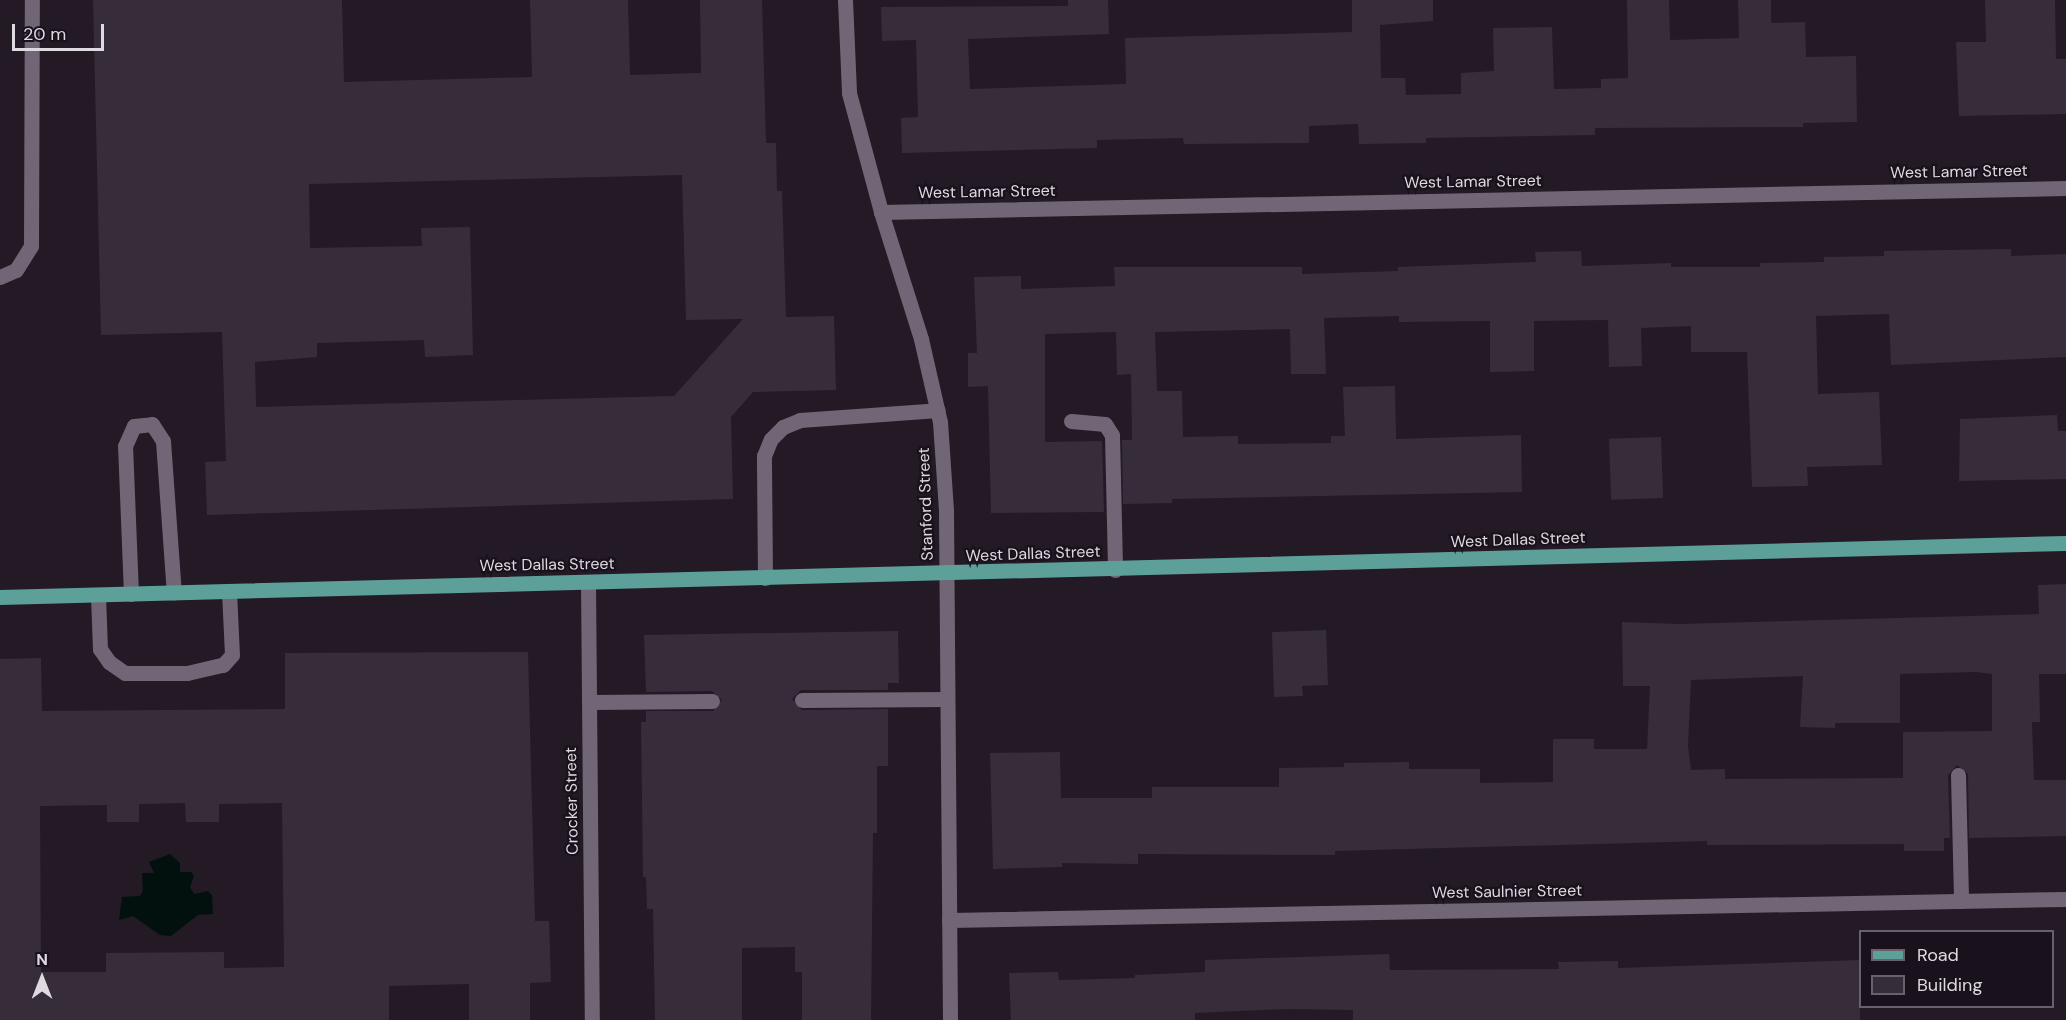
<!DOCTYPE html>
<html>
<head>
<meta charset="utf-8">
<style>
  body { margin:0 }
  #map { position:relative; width:2066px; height:1020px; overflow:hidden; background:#231a26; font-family:"DM Sans",sans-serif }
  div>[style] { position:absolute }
  .water>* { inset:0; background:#02110e }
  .building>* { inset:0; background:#372d3a; transform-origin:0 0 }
  .minor>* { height:15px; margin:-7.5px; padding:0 7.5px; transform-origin:7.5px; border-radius:7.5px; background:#716675 }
  .major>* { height:15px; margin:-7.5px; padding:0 7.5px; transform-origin:7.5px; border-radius:7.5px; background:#5da09a }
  span { translate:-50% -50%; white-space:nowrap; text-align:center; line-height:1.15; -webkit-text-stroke:4.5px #19111c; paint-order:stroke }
  .street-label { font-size:16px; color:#dfd9e1 }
  .legend { position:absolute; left:1859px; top:930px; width:195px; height:78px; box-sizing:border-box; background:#19111c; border:2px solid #68616b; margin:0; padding:8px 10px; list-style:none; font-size:18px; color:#dfd9e1 }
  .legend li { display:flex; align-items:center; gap:12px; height:30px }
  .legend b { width:30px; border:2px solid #68616b }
  .north { position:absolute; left:12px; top:948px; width:60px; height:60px; -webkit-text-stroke:4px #19111c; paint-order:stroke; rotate:0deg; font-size:16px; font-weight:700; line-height:24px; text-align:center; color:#dfd9e1 }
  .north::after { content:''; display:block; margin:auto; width:21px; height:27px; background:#dfd9e1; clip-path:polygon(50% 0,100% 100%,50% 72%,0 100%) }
  .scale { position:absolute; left:12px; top:24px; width:92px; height:27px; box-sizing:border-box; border:3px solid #dfd9e1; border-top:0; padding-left:8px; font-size:18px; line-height:21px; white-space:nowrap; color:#dfd9e1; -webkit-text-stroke:4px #19111c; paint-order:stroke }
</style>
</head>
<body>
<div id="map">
  <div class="water">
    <div style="clip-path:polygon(170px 854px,180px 863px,180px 872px,191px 872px,194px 876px,190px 887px,194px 894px,208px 891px,212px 895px,213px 914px,198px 915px,171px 936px,160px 935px,133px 916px,119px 920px,122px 897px,140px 896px,143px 891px,142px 873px,154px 873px,149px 862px)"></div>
  </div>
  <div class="building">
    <div style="clip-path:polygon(evenodd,93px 0,342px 0,344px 82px,532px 77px,530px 0,628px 0,630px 75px,701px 73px,700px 0,762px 0,766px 143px,776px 143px,777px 191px,782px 191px,786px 317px,834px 316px,836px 390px,753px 392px,731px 417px,733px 499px,207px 515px,205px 462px,226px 461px,222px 332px,101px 335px,93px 0,682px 175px,686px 320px,743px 319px,674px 396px,256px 407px,255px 362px,317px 357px,317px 343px,424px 340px,425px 357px,473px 355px,470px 227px,421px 228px,422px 246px,310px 248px,309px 184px,682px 175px)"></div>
    <div style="clip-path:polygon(1068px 0,1108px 0,1109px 34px,968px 39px,970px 89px,1126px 84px,1125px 38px,1352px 32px,1352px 0,1433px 0,1433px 21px,1380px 25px,1381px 78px,1405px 78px,1406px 95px,1461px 94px,1461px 73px,1494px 71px,1493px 28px,1552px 27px,1554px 89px,1601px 88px,1601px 79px,1628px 78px,1627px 0,1669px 0,1670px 40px,1739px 38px,1738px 0,1771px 0,1771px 23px,1805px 22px,1806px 57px,1856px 56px,1857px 122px,1803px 123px,1803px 127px,1595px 128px,1595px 135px,1426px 138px,1426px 143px,1359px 144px,1358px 124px,1309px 126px,1309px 143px,1184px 144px,1183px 138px,1097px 140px,1097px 148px,902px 153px,901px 118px,918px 117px,916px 40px,882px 41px,881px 7px,1068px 6px)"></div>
    <div style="clip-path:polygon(1985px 0,2055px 0,2056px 59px,2066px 59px,2066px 114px,1959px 116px,1956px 42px,1986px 42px)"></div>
    <div style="clip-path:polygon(2011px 249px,2011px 256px,2066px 254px,2066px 357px,1891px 365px,1889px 314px,1816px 316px,1818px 394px,1879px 392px,1882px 465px,1807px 467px,1808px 486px,1752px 487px,1747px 352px,1691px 352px,1691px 326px,1641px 328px,1642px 366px,1609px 367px,1608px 320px,1534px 321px,1534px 371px,1490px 372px,1490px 321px,1399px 322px,1399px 316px,1324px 318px,1326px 374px,1291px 374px,1290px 329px,1155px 332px,1157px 391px,1182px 391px,1183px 437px,1238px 436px,1238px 444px,1331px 443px,1331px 436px,1345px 436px,1343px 387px,1395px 386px,1396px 439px,1521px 435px,1522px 492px,1172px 499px,1172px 503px,1123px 504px,1122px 440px,1132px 440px,1131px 374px,1117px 375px,1116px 332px,1045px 334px,1045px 442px,1102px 441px,1104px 512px,991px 513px,988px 386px,968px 387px,968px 353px,977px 353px,974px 277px,1021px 276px,1021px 289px,1115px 286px,1114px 267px,1302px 267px,1302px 274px,1398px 271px,1398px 267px,1536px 262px,1535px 252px,1581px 251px,1582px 266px,1671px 263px,1671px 267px,1760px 267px,1760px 263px,1824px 262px,1824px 257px,1884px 256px,1884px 251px)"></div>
    <div style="clip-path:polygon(2057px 415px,2058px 431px,2066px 431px,2066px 479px,1959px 481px,1960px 419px)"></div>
    <div style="left:1661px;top:437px;width:61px;height:52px;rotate:88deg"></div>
    <div style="clip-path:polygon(evenodd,2066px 584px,2066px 674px,2039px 674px,2040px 722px,2032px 722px,2034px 780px,2066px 780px,2066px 836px,1969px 838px,1968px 774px,1957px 765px,1948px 775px,1950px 838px,1944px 838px,1944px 851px,1904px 851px,1904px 844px,1707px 845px,1707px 841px,1335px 851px,1335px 855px,1138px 854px,1138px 864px,1062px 863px,1062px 867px,993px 869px,990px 753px,1060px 752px,1061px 798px,1152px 798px,1152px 787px,1279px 787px,1279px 768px,1344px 767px,1344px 763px,1409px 762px,1409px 769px,1480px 769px,1480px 783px,1553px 782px,1553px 739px,1594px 739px,1594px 749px,1647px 749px,1650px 686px,1623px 686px,1622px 622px,1680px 624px,2039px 614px,2038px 585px,2066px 584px,1976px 672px,1992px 674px,1992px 731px,1903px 732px,1903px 778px,1725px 779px,1725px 769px,1691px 770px,1688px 746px,1691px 680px,1803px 676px,1800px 727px,1835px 728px,1835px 723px,1900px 723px,1900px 674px,1976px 672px)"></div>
    <div style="clip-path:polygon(1326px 630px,1328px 685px,1302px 686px,1303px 696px,1274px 697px,1272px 632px)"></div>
    <div style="clip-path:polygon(898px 631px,899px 683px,888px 683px,888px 690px,801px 690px,792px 699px,802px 710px,888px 709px,888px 766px,877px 766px,877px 833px,873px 833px,871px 1020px,802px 1020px,802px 972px,795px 972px,795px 947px,742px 948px,742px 1020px,655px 1020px,653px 909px,647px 909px,646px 877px,643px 877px,641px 722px,646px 722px,646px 711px,713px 711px,722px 700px,712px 691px,646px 692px,644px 635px)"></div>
    <div style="clip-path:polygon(evenodd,528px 652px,535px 921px,549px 921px,551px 982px,530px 983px,530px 1020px,469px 1020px,469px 984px,389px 986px,389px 1020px,0 1020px,0 659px,41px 658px,42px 711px,285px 709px,285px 653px,528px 652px,185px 803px,186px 822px,219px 822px,219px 804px,282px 803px,284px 967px,224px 968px,224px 952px,106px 953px,106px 972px,41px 972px,40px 806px,107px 805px,107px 822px,139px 822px,139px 804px,185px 803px)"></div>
    <div style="clip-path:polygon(1389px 954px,1390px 970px,1559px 969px,1558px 962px,1618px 961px,1618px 968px,1860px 960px,1860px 1020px,1353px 1020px,1353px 1010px,1286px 1009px,1195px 1013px,1195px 1020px,1011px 1020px,1009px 973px,1058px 972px,1059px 980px,1135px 978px,1135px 975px,1205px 972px,1205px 960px)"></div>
  </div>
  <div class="minor">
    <div style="left:845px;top:0;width:93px;rotate:87.5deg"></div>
    <div style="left:849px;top:93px;width:123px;rotate:74.9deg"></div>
    <div style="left:881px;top:212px;width:133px;rotate:72.5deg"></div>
    <div style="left:921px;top:339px;width:85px;rotate:77.1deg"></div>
    <div style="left:940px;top:422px;width:89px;rotate:86.1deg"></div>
    <div style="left:946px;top:511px;width:509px;rotate:89.55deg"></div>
    <div style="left:881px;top:212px;width:1185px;rotate:-1.16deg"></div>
    <div style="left:0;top:277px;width:17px;rotate:-24deg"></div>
    <div style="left:16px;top:270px;width:28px;rotate:-58deg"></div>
    <div style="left:31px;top:246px;width:246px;rotate:-89.8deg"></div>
    <div style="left:1071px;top:421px;width:34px;rotate:5deg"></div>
    <div style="left:1105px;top:424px;width:13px;rotate:58deg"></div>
    <div style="left:1112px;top:435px;width:135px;rotate:88.7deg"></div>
    <div style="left:765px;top:578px;width:122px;rotate:-90.5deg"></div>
    <div style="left:764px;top:456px;width:18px;rotate:-68deg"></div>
    <div style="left:771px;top:439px;width:17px;rotate:-45deg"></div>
    <div style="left:783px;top:427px;width:18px;rotate:-22deg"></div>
    <div style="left:800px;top:420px;width:138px;rotate:-4.1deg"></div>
    <div style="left:588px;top:582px;width:438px;rotate:89.5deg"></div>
    <div style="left:131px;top:594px;width:148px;rotate:-92.3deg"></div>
    <div style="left:125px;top:446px;width:22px;rotate:-66deg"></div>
    <div style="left:134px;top:426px;width:18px;rotate:-6deg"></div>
    <div style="left:152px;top:424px;width:20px;rotate:57deg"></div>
    <div style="left:163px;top:441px;width:152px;rotate:85.9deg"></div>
    <div style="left:98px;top:595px;width:54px;rotate:87.9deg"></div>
    <div style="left:100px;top:649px;width:16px;rotate:55deg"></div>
    <div style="left:109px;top:662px;width:19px;rotate:35deg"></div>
    <div style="left:125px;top:673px;width:62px"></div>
    <div style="left:187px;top:673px;width:37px;rotate:-13deg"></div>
    <div style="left:223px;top:665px;width:13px;rotate:-48deg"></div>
    <div style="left:232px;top:655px;width:64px;rotate:-92.7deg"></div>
    <div style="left:802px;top:700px;width:145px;rotate:-0.4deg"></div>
    <div style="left:589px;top:702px;width:123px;rotate:-0.5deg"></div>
    <div style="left:1958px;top:775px;width:126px;rotate:88.6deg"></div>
    <div style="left:949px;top:920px;width:1117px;rotate:-1.08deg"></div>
  </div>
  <div class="major">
    <div style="left:0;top:597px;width:2067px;rotate:-1.5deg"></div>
  </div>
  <div class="street-label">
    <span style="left:1959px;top:172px;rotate:-1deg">West Lamar Street</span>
    <span style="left:1473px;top:182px;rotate:-1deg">West Lamar Street</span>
    <span style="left:987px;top:192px;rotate:-1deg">West Lamar Street</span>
    <span style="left:926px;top:504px;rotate:-92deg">Stanford Street</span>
    <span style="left:1518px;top:540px;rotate:-2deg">West Dallas Street</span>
    <span style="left:1033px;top:554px;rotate:-2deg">West Dallas Street</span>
    <span style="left:547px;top:565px;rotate:-1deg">West Dallas Street</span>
    <span style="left:572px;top:801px;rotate:-91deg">Crocker Street</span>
    <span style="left:1507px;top:892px;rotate:-1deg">West Saulnier Street</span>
  </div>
  <ul class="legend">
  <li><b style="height:8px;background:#5da09a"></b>Road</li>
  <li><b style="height:16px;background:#372d3a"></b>Building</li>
  </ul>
  <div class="north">N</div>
  <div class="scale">20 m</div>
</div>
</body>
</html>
